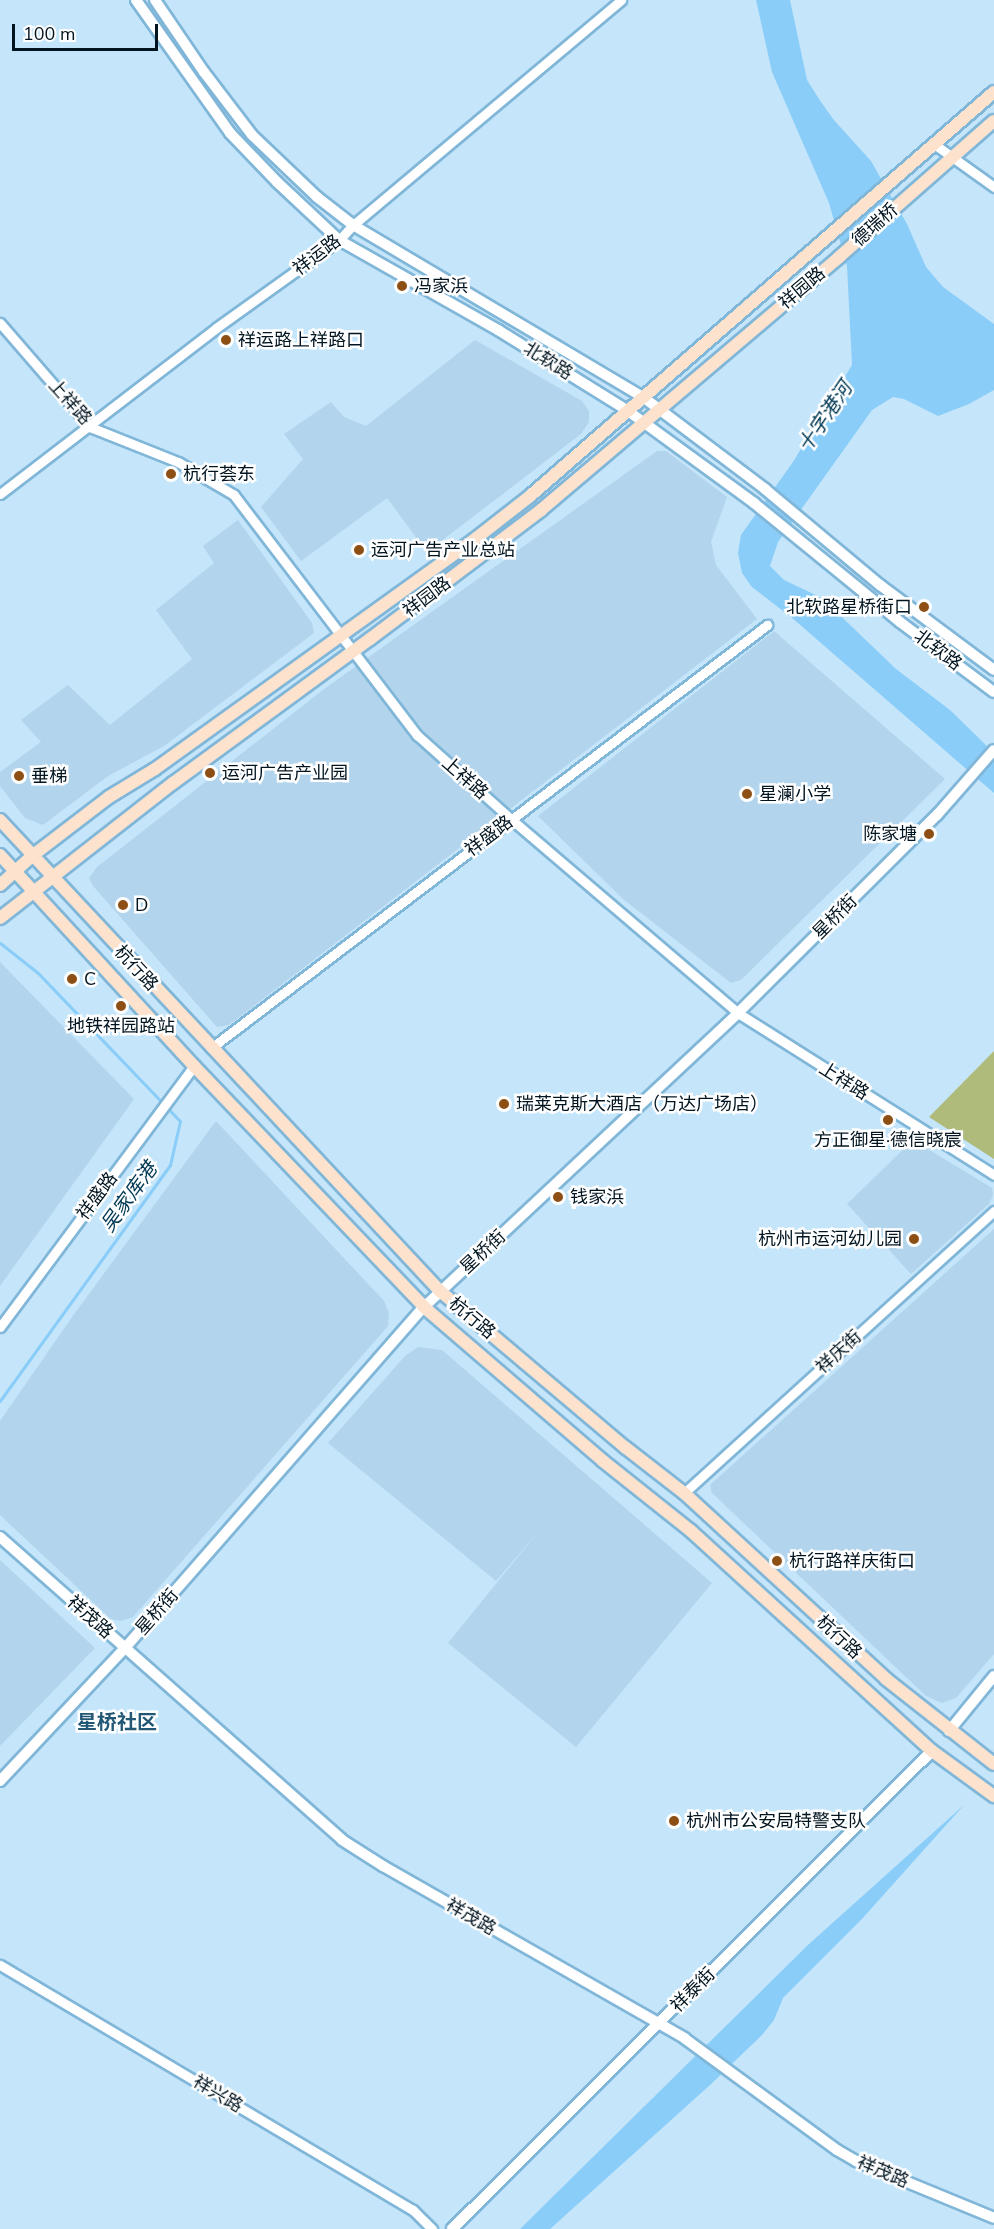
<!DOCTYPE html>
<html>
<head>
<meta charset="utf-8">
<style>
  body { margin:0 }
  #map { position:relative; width:994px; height:2229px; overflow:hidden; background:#c4e5fa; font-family:"Nunito Sans","Noto Sans SC",sans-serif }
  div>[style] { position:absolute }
  .built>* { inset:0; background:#b2d5ed }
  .green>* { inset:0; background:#afbb7a }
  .water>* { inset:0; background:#8acdf8 }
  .stream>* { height:3px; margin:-1.5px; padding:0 1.5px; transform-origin:1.5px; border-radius:1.5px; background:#8acdf8 }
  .roads { filter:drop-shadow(2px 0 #80b6d8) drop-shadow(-2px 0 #80b6d8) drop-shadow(0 2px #80b6d8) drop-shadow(0 -2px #80b6d8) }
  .minor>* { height:9px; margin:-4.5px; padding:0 4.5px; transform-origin:4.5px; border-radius:4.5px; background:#fff }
  .tertiary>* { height:10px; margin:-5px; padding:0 5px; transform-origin:5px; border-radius:5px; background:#fff }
  .secondary>* { height:12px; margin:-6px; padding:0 6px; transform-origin:6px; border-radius:6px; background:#fde2ce }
  .dots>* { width:16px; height:16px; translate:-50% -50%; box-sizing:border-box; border:3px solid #fff; border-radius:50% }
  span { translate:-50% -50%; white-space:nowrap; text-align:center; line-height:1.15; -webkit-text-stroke:5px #fff; paint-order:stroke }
  .street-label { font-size:18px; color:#011420 }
  .poi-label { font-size:18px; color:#011420 }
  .left { translate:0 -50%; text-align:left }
  .right { translate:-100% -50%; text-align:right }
  .water-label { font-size:20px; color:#003955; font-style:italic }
  .neighbourhood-label { font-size:20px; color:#225876; font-weight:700 }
  .scale { position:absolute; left:12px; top:24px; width:146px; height:27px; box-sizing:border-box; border:3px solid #011420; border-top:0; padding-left:8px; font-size:18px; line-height:21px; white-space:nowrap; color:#011420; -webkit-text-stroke:4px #fff; paint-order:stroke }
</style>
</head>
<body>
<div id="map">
  <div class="built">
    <div style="clip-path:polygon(475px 340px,582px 401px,589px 411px,589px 422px,581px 434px,427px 552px,387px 498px,301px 561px,261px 507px,303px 459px,284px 434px,331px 402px,344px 417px,366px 426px)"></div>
    <div style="clip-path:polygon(657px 451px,666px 451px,727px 497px,711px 542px,716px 565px,757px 619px,229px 1025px,217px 1027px,93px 886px,89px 878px,97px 867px,324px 689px)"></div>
    <div style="clip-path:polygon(238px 520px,312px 623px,314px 633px,164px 746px,108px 776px,43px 825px,25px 818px,0 786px,0 772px,41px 742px,21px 720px,68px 685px,110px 725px,192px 659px,156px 610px,214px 563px,203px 546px)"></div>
    <div style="clip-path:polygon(774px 631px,945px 779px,741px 980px,731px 983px,623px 899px,538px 816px)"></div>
    <div style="clip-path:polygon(0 962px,134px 1099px,0 1286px)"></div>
    <div style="clip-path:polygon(216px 1121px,384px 1301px,389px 1313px,388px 1326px,133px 1617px,121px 1621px,111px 1619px,0 1515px,0 1421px,72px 1317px)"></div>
    <div style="clip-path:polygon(913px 1140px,992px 1188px,993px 1195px,989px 1204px,911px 1274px,847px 1204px)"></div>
    <div style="clip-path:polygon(994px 1229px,994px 1654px,956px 1698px,942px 1703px,926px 1696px,712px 1493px,710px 1485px)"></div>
    <div style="clip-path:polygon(418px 1347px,442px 1350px,712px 1583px,576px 1747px,448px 1643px,538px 1532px,496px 1581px,328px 1443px,405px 1356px)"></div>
    <div style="clip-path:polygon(0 1560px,95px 1648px,0 1746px)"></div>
  </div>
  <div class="green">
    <div style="clip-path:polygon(994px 1051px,994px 1159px,929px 1117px)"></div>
  </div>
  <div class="water">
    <div style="clip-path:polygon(756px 0,790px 0,807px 80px,819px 99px,833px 119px,871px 161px,907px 224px,926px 267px,943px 287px,994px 324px,994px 390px,969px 404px,938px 416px,904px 399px,893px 397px,872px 410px,778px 542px,770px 566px,784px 580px,822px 598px,896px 669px,950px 710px,994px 753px,994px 793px,791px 617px,752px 587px,742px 573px,738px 553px,741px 535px,793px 462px,852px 365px,847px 266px,829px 203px,772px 72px)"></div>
    <div style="clip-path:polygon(964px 1805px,861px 1920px,783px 1998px,774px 2020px,762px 2035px,710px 2085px,550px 2229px,520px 2229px,809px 1944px)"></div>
  </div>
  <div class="stream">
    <div style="left:0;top:943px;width:48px;rotate:38.3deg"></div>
    <div style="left:38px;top:973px;width:205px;rotate:46.2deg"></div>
    <div style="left:180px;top:1121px;width:45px;rotate:102.8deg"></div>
    <div style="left:170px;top:1165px;width:291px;rotate:125.8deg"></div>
  </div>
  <div class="roads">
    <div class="minor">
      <div style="left:934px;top:144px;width:74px;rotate:35.6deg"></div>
      <div style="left:0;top:323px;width:138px;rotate:49.1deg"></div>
      <div style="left:90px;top:427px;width:95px;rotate:21.7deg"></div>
      <div style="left:178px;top:462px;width:65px;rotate:30.5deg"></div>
      <div style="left:234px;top:495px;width:302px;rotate:52.7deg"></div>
      <div style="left:417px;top:735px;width:126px;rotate:41.8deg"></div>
      <div style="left:511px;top:819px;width:299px;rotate:40.5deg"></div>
      <div style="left:738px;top:1013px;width:303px;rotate:32.3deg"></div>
      <div style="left:0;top:494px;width:272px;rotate:-37.5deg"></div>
      <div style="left:216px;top:328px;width:151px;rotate:-35.6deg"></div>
      <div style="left:339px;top:240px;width:21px;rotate:-47deg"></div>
      <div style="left:353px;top:225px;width:350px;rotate:-40deg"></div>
      <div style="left:211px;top:1048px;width:699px;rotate:-37.26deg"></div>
      <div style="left:0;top:1327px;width:325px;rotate:-53.4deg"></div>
      <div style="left:684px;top:1493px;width:419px;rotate:-42.3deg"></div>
      <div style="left:0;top:1965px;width:480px;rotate:30.7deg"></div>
      <div style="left:413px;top:2210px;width:27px;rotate:45deg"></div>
    </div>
    <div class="tertiary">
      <div style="left:136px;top:0;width:163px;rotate:54.7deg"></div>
      <div style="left:230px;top:133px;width:68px;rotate:46.2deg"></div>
      <div style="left:277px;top:182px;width:85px;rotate:43.1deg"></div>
      <div style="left:339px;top:240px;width:183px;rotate:29.5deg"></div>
      <div style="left:498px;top:330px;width:153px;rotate:31.9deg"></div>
      <div style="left:628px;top:411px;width:156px;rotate:36.1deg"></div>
      <div style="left:754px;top:503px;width:188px;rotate:39.2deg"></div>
      <div style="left:900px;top:622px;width:117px;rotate:36.7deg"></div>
      <div style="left:155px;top:0;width:87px;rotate:55.8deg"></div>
      <div style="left:204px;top:72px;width:79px;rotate:52.7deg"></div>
      <div style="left:252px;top:135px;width:90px;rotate:43.6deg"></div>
      <div style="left:317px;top:197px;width:46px;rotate:37.9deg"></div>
      <div style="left:353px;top:225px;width:337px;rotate:30.7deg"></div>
      <div style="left:643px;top:397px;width:153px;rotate:37deg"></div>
      <div style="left:765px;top:489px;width:150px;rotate:39.9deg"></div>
      <div style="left:880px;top:585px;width:142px;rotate:36.7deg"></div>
      <div style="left:0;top:1537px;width:457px;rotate:41.5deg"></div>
      <div style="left:342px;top:1840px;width:49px;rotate:32.4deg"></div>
      <div style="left:383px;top:1866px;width:347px;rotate:29.7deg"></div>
      <div style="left:684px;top:2038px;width:190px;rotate:36.2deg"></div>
      <div style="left:837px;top:2150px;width:22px;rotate:30deg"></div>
      <div style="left:856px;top:2161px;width:149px;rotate:22.4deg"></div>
      <div style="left:949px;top:1731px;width:71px;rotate:-50.7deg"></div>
      <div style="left:0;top:1781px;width:183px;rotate:-46.8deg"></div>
      <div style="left:125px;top:1648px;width:454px;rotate:-48.8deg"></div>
      <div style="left:424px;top:1307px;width:430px;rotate:-43.1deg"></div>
      <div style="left:738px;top:1013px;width:281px;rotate:-44.9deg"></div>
      <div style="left:937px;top:815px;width:86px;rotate:-48.8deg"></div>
      <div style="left:452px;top:2229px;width:677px;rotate:-44.88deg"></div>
    </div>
    <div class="secondary">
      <div style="left:0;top:820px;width:645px;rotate:46.95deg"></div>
      <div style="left:440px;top:1291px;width:243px;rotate:40.2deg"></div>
      <div style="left:626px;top:1448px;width:73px;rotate:37.8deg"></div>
      <div style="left:684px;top:1493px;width:275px;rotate:42.6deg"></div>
      <div style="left:886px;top:1679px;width:137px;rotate:38.2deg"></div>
      <div style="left:0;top:855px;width:287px;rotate:47.4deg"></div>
      <div style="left:194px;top:1066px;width:333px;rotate:46.3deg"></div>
      <div style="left:424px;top:1307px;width:236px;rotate:40.7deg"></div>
      <div style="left:603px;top:1461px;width:112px;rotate:38.5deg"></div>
      <div style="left:691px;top:1531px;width:326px;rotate:42.4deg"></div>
      <div style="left:932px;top:1751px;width:77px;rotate:36deg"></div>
      <div style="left:0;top:885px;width:43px;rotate:-42.2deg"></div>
      <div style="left:32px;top:856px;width:97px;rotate:-37.5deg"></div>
      <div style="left:109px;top:797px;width:54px;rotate:-31.3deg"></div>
      <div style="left:155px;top:769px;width:394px;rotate:-35.7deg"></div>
      <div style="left:475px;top:539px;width:70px;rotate:-38deg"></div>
      <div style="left:530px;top:496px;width:615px;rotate:-41.05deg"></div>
      <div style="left:0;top:918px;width:219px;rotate:-38deg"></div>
      <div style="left:173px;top:783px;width:244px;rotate:-36.2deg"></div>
      <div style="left:370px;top:639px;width:214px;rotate:-37deg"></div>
      <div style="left:541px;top:510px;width:391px;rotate:-40.3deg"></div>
      <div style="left:839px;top:257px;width:206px;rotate:-41.3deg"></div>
    </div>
  </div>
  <div class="dots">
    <div style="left:402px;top:286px;background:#8e4f15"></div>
    <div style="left:226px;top:340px;background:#8e4f15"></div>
    <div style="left:171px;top:474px;background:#8e4f15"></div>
    <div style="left:359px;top:550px;background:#8e4f15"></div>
    <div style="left:924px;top:607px;background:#8e4f15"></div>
    <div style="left:210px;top:773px;background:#8e4f15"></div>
    <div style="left:19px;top:776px;background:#8e4f15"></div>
    <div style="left:747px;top:794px;background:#8e4f15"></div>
    <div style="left:929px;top:834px;background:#8e4f15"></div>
    <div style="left:123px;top:905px;background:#8e4f15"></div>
    <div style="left:72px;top:979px;background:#8e4f15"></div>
    <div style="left:121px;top:1006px;background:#8e4f15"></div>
    <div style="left:504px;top:1104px;background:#8e4f15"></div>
    <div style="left:888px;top:1120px;background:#8e4f15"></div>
    <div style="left:558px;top:1197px;background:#8e4f15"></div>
    <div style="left:914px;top:1239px;background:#8e4f15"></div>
    <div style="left:777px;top:1561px;background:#8e4f15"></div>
    <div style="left:674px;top:1821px;background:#8e4f15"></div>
  </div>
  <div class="street-label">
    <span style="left:875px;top:225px;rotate:-42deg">德瑞桥</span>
    <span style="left:317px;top:255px;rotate:-37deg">祥运路</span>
    <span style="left:802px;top:288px;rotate:-40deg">祥园路</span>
    <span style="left:548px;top:361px;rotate:32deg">北软路</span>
    <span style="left:70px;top:402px;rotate:48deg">上祥路</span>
    <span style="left:427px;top:597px;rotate:-37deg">祥园路</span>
    <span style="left:938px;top:650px;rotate:37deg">北软路</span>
    <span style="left:465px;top:778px;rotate:41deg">上祥路</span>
    <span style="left:489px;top:836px;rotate:-37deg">祥盛路</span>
    <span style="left:835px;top:917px;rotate:-45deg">星桥街</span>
    <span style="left:136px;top:968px;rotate:47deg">杭行路</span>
    <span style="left:844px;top:1081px;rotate:32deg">上祥路</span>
    <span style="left:97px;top:1196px;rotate:-53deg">祥盛路</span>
    <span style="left:483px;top:1252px;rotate:-43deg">星桥街</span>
    <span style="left:472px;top:1318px;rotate:40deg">杭行路</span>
    <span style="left:839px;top:1352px;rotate:-42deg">祥庆街</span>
    <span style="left:157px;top:1612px;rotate:-49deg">星桥街</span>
    <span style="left:90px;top:1617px;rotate:42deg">祥茂路</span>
    <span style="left:839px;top:1637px;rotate:43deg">杭行路</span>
    <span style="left:471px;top:1917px;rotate:30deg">祥茂路</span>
    <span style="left:693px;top:1990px;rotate:-45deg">祥泰街</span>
    <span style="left:218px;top:2094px;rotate:31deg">祥兴路</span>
    <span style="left:883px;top:2172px;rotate:23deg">祥茂路</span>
  </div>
  <div class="poi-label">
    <span class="left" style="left:414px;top:286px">冯家浜</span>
    <span class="left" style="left:238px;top:340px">祥运路上祥路口</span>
    <span class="left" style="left:183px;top:474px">杭行荟东</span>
    <span class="left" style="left:371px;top:550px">运河广告产业总站</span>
    <span class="right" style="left:912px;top:607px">北软路星桥街口</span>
    <span class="left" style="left:222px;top:773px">运河广告产业园</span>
    <span class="left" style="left:31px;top:776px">垂梯</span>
    <span class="left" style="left:759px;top:794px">星澜小学</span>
    <span class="right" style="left:917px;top:834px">陈家塘</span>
    <span class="left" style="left:135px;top:905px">D</span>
    <span class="left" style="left:84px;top:979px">C</span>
    <span style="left:121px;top:1026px">地铁祥园路站</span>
    <span class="left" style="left:516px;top:1104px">瑞莱克斯大酒店（万达广场店）</span>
    <span style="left:888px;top:1140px">方正御星·德信晓宸</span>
    <span class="left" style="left:570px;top:1197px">钱家浜</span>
    <span class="right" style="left:902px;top:1239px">杭州市运河幼儿园</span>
    <span class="left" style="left:789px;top:1561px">杭行路祥庆街口</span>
    <span class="left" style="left:686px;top:1821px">杭州市公安局特警支队</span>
  </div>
  <div class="water-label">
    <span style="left:825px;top:417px;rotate:-56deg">十字港河</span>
    <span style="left:129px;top:1197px;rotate:-54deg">吴家库港</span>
  </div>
  <div class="neighbourhood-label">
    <span style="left:117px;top:1722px">星桥社区</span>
  </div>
  <div class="scale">100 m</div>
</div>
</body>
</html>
